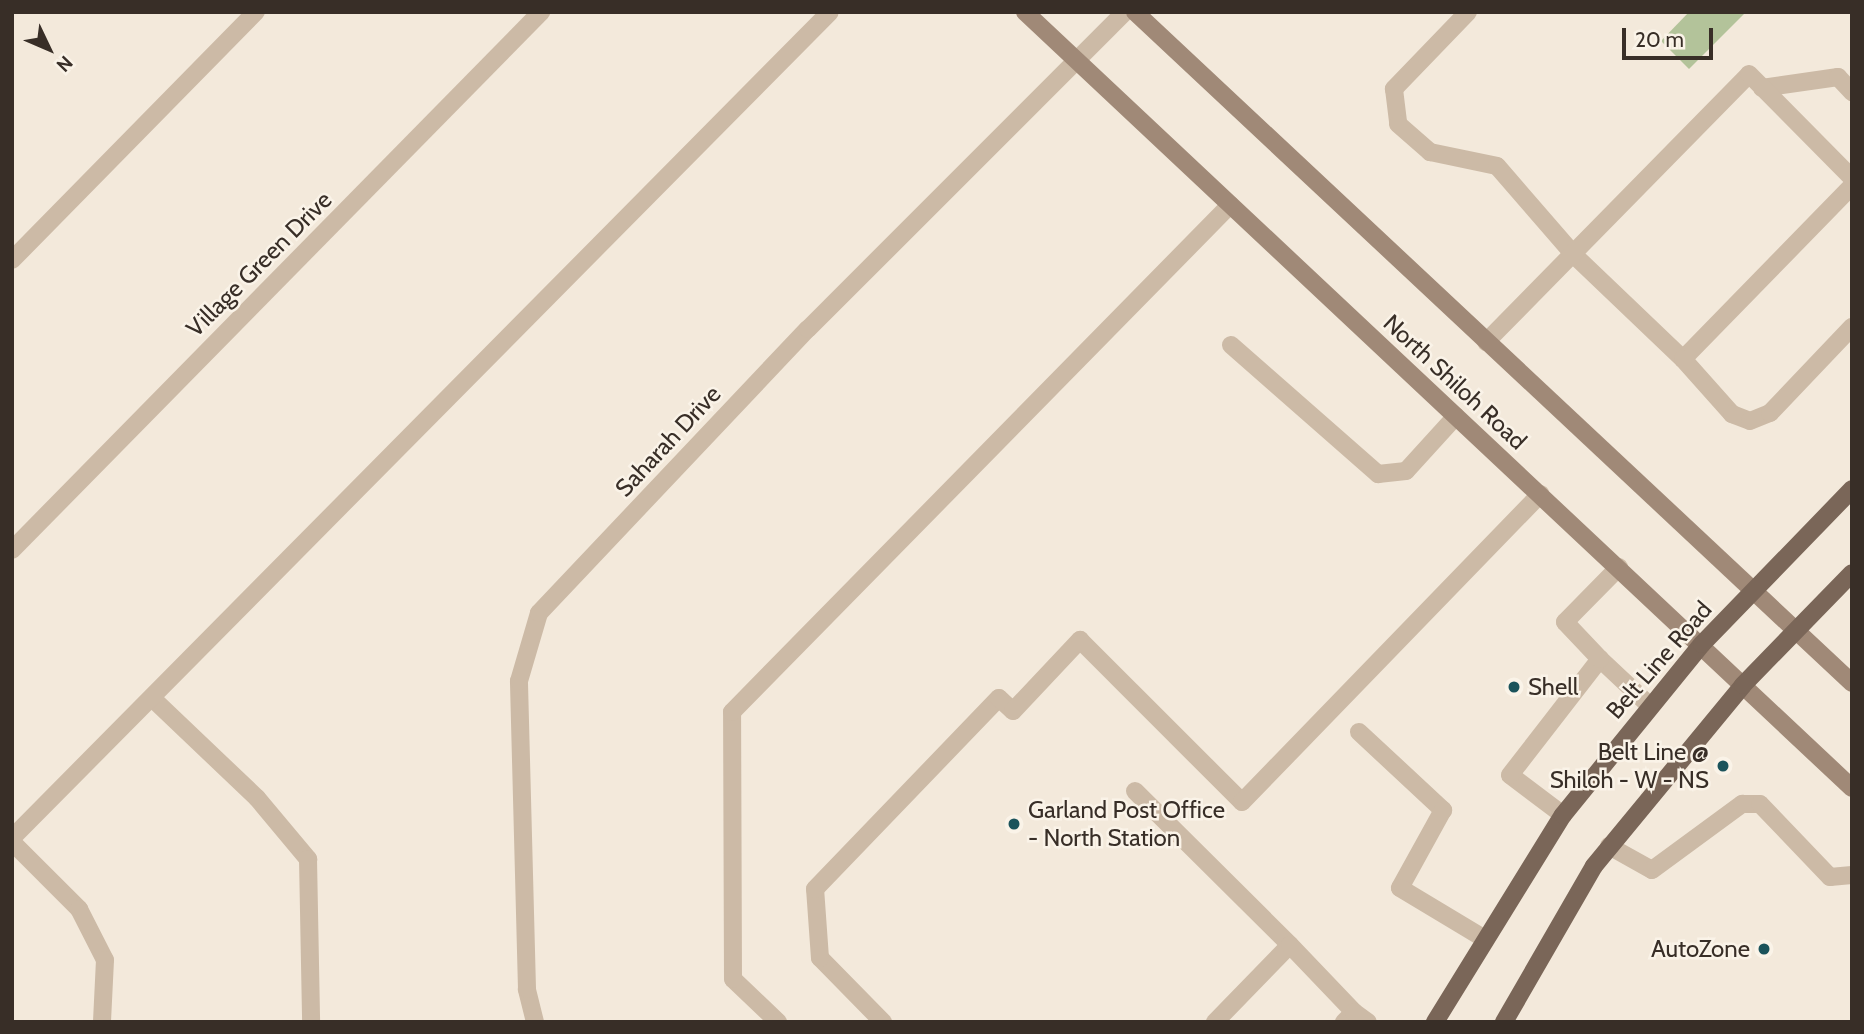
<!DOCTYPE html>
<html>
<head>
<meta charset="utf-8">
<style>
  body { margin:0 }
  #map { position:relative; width:1864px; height:1034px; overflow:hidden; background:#f3e9db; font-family:Cabin,sans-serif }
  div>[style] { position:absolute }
  .green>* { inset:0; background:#b3c39a }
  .lane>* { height:18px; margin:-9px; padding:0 9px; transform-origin:9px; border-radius:9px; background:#ccbaa6 }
  .street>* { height:18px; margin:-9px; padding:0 9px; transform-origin:9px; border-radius:9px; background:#ccbaa6 }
  .secondary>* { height:18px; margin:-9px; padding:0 9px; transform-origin:9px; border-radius:9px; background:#a08977 }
  .primary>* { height:18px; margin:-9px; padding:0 9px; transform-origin:9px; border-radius:9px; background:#7a6658 }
  .dots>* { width:19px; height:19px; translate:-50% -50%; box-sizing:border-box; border:4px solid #faf3e8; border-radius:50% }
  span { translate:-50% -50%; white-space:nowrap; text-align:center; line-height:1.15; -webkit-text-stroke:5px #faf3e8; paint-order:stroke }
  .street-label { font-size:24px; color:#382e27 }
  .poi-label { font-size:24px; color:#382e27 }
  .left { translate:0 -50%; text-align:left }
  .right { translate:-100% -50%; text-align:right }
  .frame { position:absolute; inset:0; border:14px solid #382e27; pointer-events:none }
  .north { position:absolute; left:14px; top:14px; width:70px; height:70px; -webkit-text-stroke:5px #faf3e8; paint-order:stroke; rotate:134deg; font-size:19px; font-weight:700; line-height:28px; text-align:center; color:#382e27 }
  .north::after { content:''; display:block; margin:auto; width:24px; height:32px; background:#382e27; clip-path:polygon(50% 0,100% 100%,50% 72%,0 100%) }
  .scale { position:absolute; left:1622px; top:28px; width:91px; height:32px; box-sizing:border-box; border:4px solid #382e27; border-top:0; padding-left:9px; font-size:21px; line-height:24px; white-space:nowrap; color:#382e27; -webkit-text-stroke:5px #faf3e8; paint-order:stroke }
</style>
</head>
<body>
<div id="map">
  <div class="green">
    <div style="clip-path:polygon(1689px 12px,1746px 12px,1689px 69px,1661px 41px)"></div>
  </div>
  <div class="lane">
    <div style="left:1468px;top:12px;width:107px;rotate:133.9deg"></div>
    <div style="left:1394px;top:89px;width:35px;rotate:83deg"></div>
    <div style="left:1398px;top:124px;width:43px;rotate:41.2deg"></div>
    <div style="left:1430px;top:152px;width:68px;rotate:11.8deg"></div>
    <div style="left:1497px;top:166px;width:118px;rotate:49.1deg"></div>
    <div style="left:1574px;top:255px;width:151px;rotate:43.7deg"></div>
    <div style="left:1683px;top:359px;width:242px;rotate:-45.7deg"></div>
    <div style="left:1762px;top:88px;width:77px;rotate:-8.2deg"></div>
    <div style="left:1838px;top:77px;width:21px;rotate:47deg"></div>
    <div style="left:12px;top:260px;width:348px;rotate:-45.5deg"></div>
    <div style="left:1486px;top:342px;width:375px;rotate:-45.5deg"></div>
    <div style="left:1749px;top:74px;width:146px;rotate:45.3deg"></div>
    <div style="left:1231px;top:345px;width:196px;rotate:41.3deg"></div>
    <div style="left:1378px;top:474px;width:28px;rotate:-6deg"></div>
    <div style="left:1406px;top:471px;width:74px;rotate:-47.7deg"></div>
    <div style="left:1683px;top:359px;width:74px;rotate:48.3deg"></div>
    <div style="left:1732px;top:414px;width:19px;rotate:21deg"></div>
    <div style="left:1750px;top:421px;width:22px;rotate:-22deg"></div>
    <div style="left:1770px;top:413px;width:119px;rotate:-46.4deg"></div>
    <div style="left:1600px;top:659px;width:67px;rotate:43.2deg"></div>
    <div style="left:152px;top:698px;width:145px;rotate:43.6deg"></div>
    <div style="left:257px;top:798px;width:80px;rotate:50.1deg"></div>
    <div style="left:308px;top:859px;width:163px;rotate:88.9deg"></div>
    <div style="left:1359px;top:732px;width:115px;rotate:42.9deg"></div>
    <div style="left:1443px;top:810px;width:89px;rotate:118.9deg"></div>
    <div style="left:1400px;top:888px;width:99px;rotate:31deg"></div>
    <div style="left:1135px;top:791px;width:218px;rotate:44.8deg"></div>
    <div style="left:1563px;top:815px;width:66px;rotate:-143deg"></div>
    <div style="left:1510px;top:775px;width:147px;rotate:-52.2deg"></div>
    <div style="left:1600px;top:659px;width:51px;rotate:-133.4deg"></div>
    <div style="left:1565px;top:622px;width:77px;rotate:-45.5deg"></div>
    <div style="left:12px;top:838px;width:1162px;rotate:-45.28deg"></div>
    <div style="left:1609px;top:846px;width:49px;rotate:29.2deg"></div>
    <div style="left:1652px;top:870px;width:112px;rotate:-36.3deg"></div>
    <div style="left:1742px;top:804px;width:18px"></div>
    <div style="left:1760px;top:804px;width:101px;rotate:46.2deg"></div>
    <div style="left:1830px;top:877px;width:22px;rotate:-5deg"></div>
    <div style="left:778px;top:1022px;width:62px;rotate:-136.3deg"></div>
    <div style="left:733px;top:979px;width:267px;rotate:-90.2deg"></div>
    <div style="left:732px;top:712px;width:711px;rotate:-45.51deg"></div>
    <div style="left:883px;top:1022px;width:90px;rotate:-134.5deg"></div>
    <div style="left:820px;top:958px;width:69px;rotate:-94.1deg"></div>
    <div style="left:815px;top:889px;width:265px;rotate:-46.1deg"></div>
    <div style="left:999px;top:698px;width:19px;rotate:43deg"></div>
    <div style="left:1013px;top:711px;width:98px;rotate:-46.7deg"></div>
    <div style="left:1080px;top:640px;width:229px;rotate:45deg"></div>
    <div style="left:1242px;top:802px;width:429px;rotate:-45.9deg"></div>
    <div style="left:1215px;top:1022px;width:107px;rotate:-45.8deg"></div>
    <div style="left:1290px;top:945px;width:93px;rotate:46.3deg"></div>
    <div style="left:1344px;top:1022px;width:14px;rotate:-45deg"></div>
    <div style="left:1354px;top:1012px;width:17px;rotate:36deg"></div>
  </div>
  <div class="street">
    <div style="left:12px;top:550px;width:755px;rotate:-45.48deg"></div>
    <div style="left:12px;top:842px;width:95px;rotate:45deg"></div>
    <div style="left:79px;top:909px;width:57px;rotate:63deg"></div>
    <div style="left:105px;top:960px;width:62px;rotate:92.8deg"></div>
    <div style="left:535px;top:1022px;width:34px;rotate:-104deg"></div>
    <div style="left:527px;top:989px;width:308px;rotate:-91.5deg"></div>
    <div style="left:519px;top:681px;width:71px;rotate:-73.6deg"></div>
    <div style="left:539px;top:613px;width:391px;rotate:-46.6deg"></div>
    <div style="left:808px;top:329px;width:448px;rotate:-45deg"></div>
  </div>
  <div class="secondary">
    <div style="left:1025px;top:12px;width:1134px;rotate:43.18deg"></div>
    <div style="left:1135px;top:12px;width:982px;rotate:43.1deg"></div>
  </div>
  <div class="primary">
    <div style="left:1435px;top:1022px;width:243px;rotate:-58.3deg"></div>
    <div style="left:1563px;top:815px;width:220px;rotate:-50.9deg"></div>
    <div style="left:1702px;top:644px;width:216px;rotate:-45.9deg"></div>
    <div style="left:1504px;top:1022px;width:180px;rotate:-60deg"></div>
    <div style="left:1594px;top:866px;width:234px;rotate:-50.5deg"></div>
    <div style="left:1743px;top:685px;width:156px;rotate:-45.8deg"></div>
  </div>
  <div class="dots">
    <div style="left:1514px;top:687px;background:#1b535b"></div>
    <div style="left:1723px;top:766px;background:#1b535b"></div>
    <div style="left:1014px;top:824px;background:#1b535b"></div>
    <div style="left:1764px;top:949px;background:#1b535b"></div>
  </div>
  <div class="street-label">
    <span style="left:259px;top:264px;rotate:-45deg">Village Green Drive</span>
    <span style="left:1455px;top:382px;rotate:43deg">North Shiloh Road</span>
    <span style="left:668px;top:441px;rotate:-47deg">Saharah Drive</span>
    <span style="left:1659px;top:660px;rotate:-49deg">Belt Line Road</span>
  </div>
  <div class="poi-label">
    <span class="left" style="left:1528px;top:687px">Shell</span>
    <span class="right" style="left:1709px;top:766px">Belt Line @<br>Shiloh - W - NS</span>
    <span class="left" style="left:1028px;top:824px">Garland Post Office<br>- North Station</span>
    <span class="right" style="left:1750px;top:949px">AutoZone</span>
  </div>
  <div class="frame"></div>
  <div class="north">N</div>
  <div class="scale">20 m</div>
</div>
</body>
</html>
